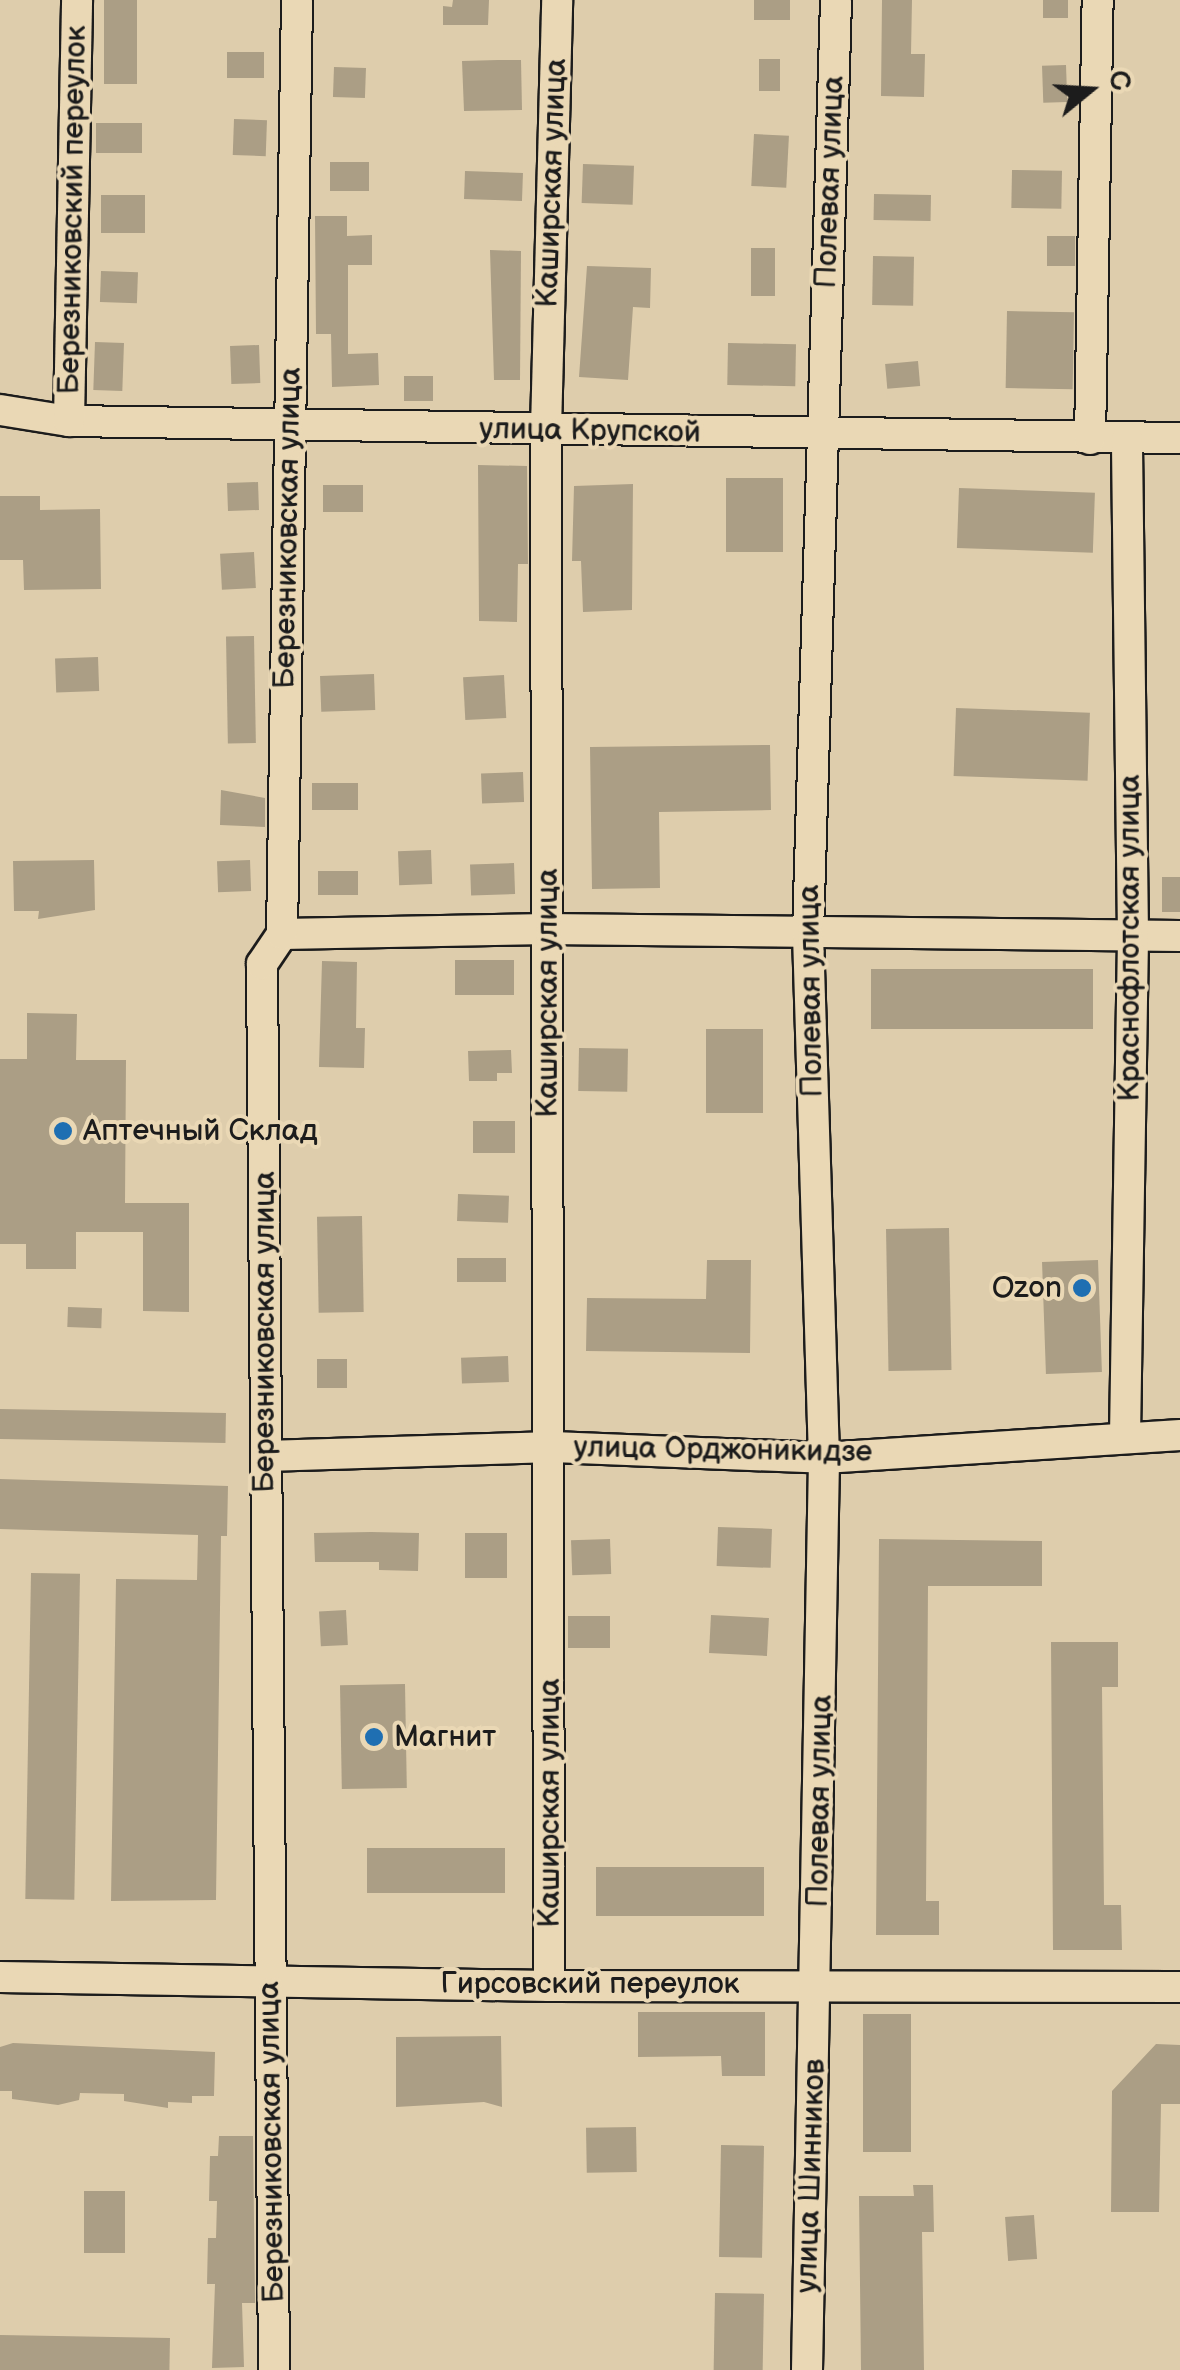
<!DOCTYPE html>
<html>
<head>
<meta charset="utf-8">
<style>
  body { margin:0 }
  #map { position:relative; width:1180px; height:2370px; overflow:hidden; background:#decdac; font-family:"Balsamiq Sans",sans-serif }
  div>[style] { position:absolute }
  .building>* { inset:0; background:#ab9e85; transform-origin:0 0 }
  .roads { filter:drop-shadow(2px 0 #1c1c1c) drop-shadow(-2px 0 #1c1c1c) drop-shadow(0 2px #1c1c1c) drop-shadow(0 -2px #1c1c1c) }
  .minor>* { height:30px; margin:-15px; padding:0 15px; transform-origin:15px; border-radius:15px; background:#ead8b5 }
  .dots>* { width:28px; height:28px; translate:-50% -50%; box-sizing:border-box; border:5px solid #ead8b5; border-radius:50% }
  span { translate:-50% -50%; white-space:nowrap; text-align:center; line-height:1.15; -webkit-text-stroke:8px #ead8b5; paint-order:stroke }
  .street-label { font-size:30px; color:#1c1c1c }
  .poi-label { font-size:30px; color:#1c1c1c }
  .left { translate:0 -50%; text-align:left }
  .right { translate:-100% -50%; text-align:right }
  .north { position:absolute; left:1040px; top:40px; width:100px; height:100px; -webkit-text-stroke:8px #ead8b5; paint-order:stroke; rotate:72deg; font-size:28px; font-weight:700; line-height:40px; text-align:center; color:#1c1c1c }
  .north::after { content:''; display:block; margin:auto; width:35px; height:45px; background:#1c1c1c; clip-path:polygon(50% 0,100% 100%,50% 72%,0 100%) }
</style>
</head>
<body>
<div id="map">
  <div class="building">
    <div style="left:104px;top:0;width:33px;height:84px"></div>
    <div style="clip-path:polygon(453px 0,489px 0,488px 25px,443px 25px,443px 6px,452px 7px)"></div>
    <div style="left:754px;top:0;width:36px;height:20px"></div>
    <div style="clip-path:polygon(882px 0,912px 0,911px 54px,925px 54px,924px 97px,881px 96px)"></div>
    <div style="left:1043px;top:0;width:25px;height:18px"></div>
    <div style="left:227px;top:52px;width:37px;height:26px"></div>
    <div style="left:759px;top:59px;width:21px;height:32px"></div>
    <div style="clip-path:polygon(498px 60px,521px 60px,522px 110px,464px 111px,462px 61px)"></div>
    <div style="left:1066px;top:65px;width:37px;height:24px;rotate:88deg"></div>
    <div style="left:334px;top:67px;width:32px;height:30px;rotate:2deg"></div>
    <div style="left:234px;top:119px;width:33px;height:36px;rotate:2deg"></div>
    <div style="left:142px;top:123px;width:30px;height:46px;rotate:90deg"></div>
    <div style="left:754px;top:134px;width:35px;height:52px;rotate:3deg"></div>
    <div style="left:330px;top:162px;width:39px;height:29px"></div>
    <div style="left:583px;top:164px;width:51px;height:39px;rotate:2deg"></div>
    <div style="left:1012px;top:170px;width:50px;height:38px;rotate:1deg"></div>
    <div style="left:465px;top:171px;width:58px;height:28px;rotate:2deg"></div>
    <div style="left:874px;top:194px;width:57px;height:26px;rotate:1deg"></div>
    <div style="left:101px;top:195px;width:44px;height:38px"></div>
    <div style="clip-path:polygon(315px 216px,347px 216px,347px 236px,372px 235px,372px 265px,348px 265px,348px 354px,378px 353px,379px 385px,332px 387px,331px 334px,316px 334px)"></div>
    <div style="left:1047px;top:236px;width:28px;height:30px"></div>
    <div style="left:751px;top:248px;width:24px;height:48px"></div>
    <div style="clip-path:polygon(490px 250px,521px 251px,520px 380px,494px 380px)"></div>
    <div style="left:873px;top:256px;width:41px;height:49px;rotate:1deg"></div>
    <div style="clip-path:polygon(587px 266px,651px 268px,650px 308px,633px 307px,628px 380px,579px 377px)"></div>
    <div style="left:101px;top:271px;width:37px;height:31px;rotate:2deg"></div>
    <div style="left:1007px;top:311px;width:67px;height:77px;rotate:1deg"></div>
    <div style="left:95px;top:342px;width:29px;height:48px;rotate:2deg"></div>
    <div style="left:728px;top:343px;width:68px;height:42px;rotate:1deg"></div>
    <div style="left:259px;top:345px;width:38px;height:29px;rotate:88deg"></div>
    <div style="left:918px;top:361px;width:25px;height:33px;rotate:85deg"></div>
    <div style="left:404px;top:376px;width:29px;height:25px"></div>
    <div style="clip-path:polygon(478px 465px,527px 466px,528px 564px,518px 564px,517px 622px,479px 621px)"></div>
    <div style="left:726px;top:478px;width:57px;height:74px"></div>
    <div style="left:258px;top:482px;width:28px;height:31px;rotate:88deg"></div>
    <div style="clip-path:polygon(633px 484px,632px 610px,583px 612px,581px 561px,572px 561px,574px 486px)"></div>
    <div style="left:363px;top:485px;width:27px;height:40px;rotate:90deg"></div>
    <div style="left:959px;top:488px;width:136px;height:60px;rotate:2deg"></div>
    <div style="clip-path:polygon(0 496px,40px 496px,40px 510px,100px 509px,101px 589px,24px 590px,23px 560px,0 560px)"></div>
    <div style="left:254px;top:552px;width:36px;height:34px;rotate:87deg"></div>
    <div style="left:254px;top:636px;width:107px;height:28px;rotate:89deg"></div>
    <div style="left:98px;top:657px;width:34px;height:43px;rotate:88deg"></div>
    <div style="left:374px;top:674px;width:36px;height:54px;rotate:88deg"></div>
    <div style="left:504px;top:675px;width:43px;height:41px;rotate:87deg"></div>
    <div style="left:956px;top:708px;width:134px;height:68px;rotate:2deg"></div>
    <div style="clip-path:polygon(770px 745px,771px 810px,659px 812px,660px 888px,592px 889px,590px 747px)"></div>
    <div style="left:523px;top:772px;width:30px;height:42px;rotate:88deg"></div>
    <div style="left:358px;top:783px;width:27px;height:46px;rotate:90deg"></div>
    <div style="clip-path:polygon(221px 790px,265px 798px,265px 827px,220px 825px)"></div>
    <div style="left:431px;top:850px;width:34px;height:33px;rotate:88deg"></div>
    <div style="clip-path:polygon(94px 860px,95px 910px,38px 919px,39px 911px,14px 911px,13px 861px)"></div>
    <div style="left:250px;top:860px;width:31px;height:33px;rotate:88deg"></div>
    <div style="left:514px;top:863px;width:31px;height:44px;rotate:88deg"></div>
    <div style="left:358px;top:871px;width:24px;height:40px;rotate:90deg"></div>
    <div style="left:1162px;top:877px;width:18px;height:35px"></div>
    <div style="left:455px;top:960px;width:59px;height:35px"></div>
    <div style="clip-path:polygon(322px 961px,357px 962px,356px 1028px,365px 1028px,364px 1068px,319px 1067px)"></div>
    <div style="left:871px;top:969px;width:222px;height:60px"></div>
    <div style="clip-path:polygon(27px 1013px,77px 1014px,76px 1060px,126px 1060px,125px 1203px,189px 1203px,189px 1312px,143px 1311px,143px 1232px,76px 1232px,76px 1269px,26px 1269px,26px 1244px,0 1244px,0 1059px,27px 1059px)"></div>
    <div style="left:706px;top:1029px;width:57px;height:84px"></div>
    <div style="left:579px;top:1048px;width:49px;height:43px;rotate:1deg"></div>
    <div style="clip-path:polygon(511px 1050px,512px 1073px,497px 1073px,497px 1081px,469px 1081px,468px 1051px)"></div>
    <div style="left:473px;top:1121px;width:42px;height:32px"></div>
    <div style="left:458px;top:1194px;width:51px;height:27px;rotate:2deg"></div>
    <div style="left:362px;top:1216px;width:96px;height:45px;rotate:89deg"></div>
    <div style="left:949px;top:1228px;width:142px;height:63px;rotate:89deg"></div>
    <div style="left:457px;top:1258px;width:49px;height:24px"></div>
    <div style="clip-path:polygon(707px 1260px,751px 1260px,750px 1353px,586px 1351px,587px 1298px,706px 1299px)"></div>
    <div style="left:1098px;top:1260px;width:112px;height:56px;rotate:88deg"></div>
    <div style="left:68px;top:1307px;width:34px;height:20px;rotate:2deg"></div>
    <div style="left:508px;top:1356px;width:26px;height:47px;rotate:88deg"></div>
    <div style="left:317px;top:1359px;width:30px;height:29px"></div>
    <div style="left:0;top:1409px;width:226px;height:30px;rotate:1deg"></div>
    <div style="clip-path:polygon(0 1479px,228px 1486px,227px 1536px,221px 1536px,216px 1900px,111px 1901px,116px 1579px,197px 1580px,198px 1535px,0 1529px)"></div>
    <div style="left:718px;top:1527px;width:54px;height:39px;rotate:2deg"></div>
    <div style="clip-path:polygon(371px 1532px,419px 1533px,418px 1571px,379px 1570px,379px 1562px,315px 1562px,314px 1533px)"></div>
    <div style="left:465px;top:1533px;width:42px;height:45px"></div>
    <div style="left:610px;top:1539px;width:35px;height:39px;rotate:88deg"></div>
    <div style="clip-path:polygon(879px 1539px,1042px 1541px,1042px 1586px,928px 1586px,926px 1901px,939px 1901px,939px 1935px,876px 1935px)"></div>
    <div style="left:31px;top:1573px;width:49px;height:326px;rotate:1deg"></div>
    <div style="left:346px;top:1610px;width:35px;height:27px;rotate:87deg"></div>
    <div style="left:711px;top:1615px;width:58px;height:38px;rotate:3deg"></div>
    <div style="left:568px;top:1616px;width:42px;height:32px"></div>
    <div style="clip-path:polygon(1051px 1642px,1118px 1642px,1118px 1687px,1102px 1687px,1104px 1905px,1121px 1905px,1122px 1950px,1053px 1950px)"></div>
    <div style="left:405px;top:1684px;width:104px;height:65px;rotate:89deg"></div>
    <div style="left:367px;top:1848px;width:138px;height:45px"></div>
    <div style="left:596px;top:1867px;width:168px;height:49px"></div>
    <div style="clip-path:polygon(638px 2012px,765px 2012px,765px 2076px,722px 2076px,721px 2056px,638px 2057px)"></div>
    <div style="left:863px;top:2014px;width:48px;height:138px"></div>
    <div style="clip-path:polygon(501px 2036px,502px 2107px,484px 2102px,396px 2107px,396px 2037px)"></div>
    <div style="clip-path:polygon(13px 2043px,215px 2052px,214px 2096px,192px 2096px,192px 2103px,168px 2102px,168px 2108px,124px 2101px,124px 2094px,80px 2093px,79px 2100px,58px 2105px,12px 2099px,12px 2091px,0 2091px,0 2047px)"></div>
    <div style="clip-path:polygon(1156px 2044px,1180px 2045px,1180px 2104px,1161px 2104px,1159px 2212px,1111px 2212px,1112px 2091px)"></div>
    <div style="left:636px;top:2127px;width:45px;height:50px;rotate:89deg"></div>
    <div style="clip-path:polygon(219px 2136px,253px 2136px,255px 2303px,242px 2303px,244px 2367px,212px 2368px,215px 2284px,207px 2284px,208px 2238px,216px 2238px,217px 2201px,209px 2201px,210px 2156px,218px 2156px)"></div>
    <div style="left:721px;top:2145px;width:43px;height:112px;rotate:1deg"></div>
    <div style="clip-path:polygon(913px 2185px,933px 2185px,934px 2232px,922px 2232px,924px 2370px,861px 2370px,859px 2196px,914px 2196px)"></div>
    <div style="left:84px;top:2191px;width:41px;height:62px"></div>
    <div style="left:1034px;top:2215px;width:44px;height:29px;rotate:86deg"></div>
    <div style="left:715px;top:2293px;width:49px;height:77px;rotate:1deg"></div>
    <div style="left:0;top:2335px;width:170px;height:35px;rotate:1deg"></div>
  </div>
  <div class="roads">
    <div class="minor">
      <div style="left:0;top:410px;width:70px;rotate:9.1deg"></div>
      <div style="left:69px;top:421px;width:1111px;rotate:0.88deg"></div>
      <div style="left:69px;top:421px;width:421px;rotate:-88.9deg"></div>
      <div style="left:1090px;top:439px;width:439px;rotate:-89deg"></div>
      <div style="left:282px;top:934px;width:265px;rotate:-1.1deg"></div>
      <div style="left:547px;top:929px;width:633px;rotate:0.63deg"></div>
      <div style="left:1125px;top:1436px;width:500px;rotate:-89.08deg"></div>
      <div style="left:1133px;top:936px;width:497px;rotate:-90.7deg"></div>
      <div style="left:266px;top:1456px;width:287px;rotate:-1.8deg"></div>
      <div style="left:553px;top:1447px;width:271px;rotate:2.3deg"></div>
      <div style="left:824px;top:1458px;width:357px;rotate:-3.7deg"></div>
      <div style="left:0;top:1977px;width:549px;rotate:0.94deg"></div>
      <div style="left:549px;top:1986px;width:631px;rotate:0.09deg"></div>
      <div style="left:549px;top:1986px;width:1557px;rotate:-90.11deg"></div>
      <div style="left:546px;top:429px;width:429px;rotate:-88.5deg"></div>
      <div style="left:274px;top:2370px;width:1406px;rotate:-90.49deg"></div>
      <div style="left:262px;top:964px;width:36px;rotate:-56deg"></div>
      <div style="left:282px;top:934px;width:934px;rotate:-89.08deg"></div>
      <div style="left:807px;top:2370px;width:912px;rotate:-88.93deg"></div>
      <div style="left:824px;top:1458px;width:525px;rotate:-91.75deg"></div>
      <div style="left:808px;top:933px;width:933px;rotate:-88.28deg"></div>
    </div>
  </div>
  <div class="dots">
    <div style="left:63px;top:1131px;background:#1f6fb2"></div>
    <div style="left:1082px;top:1288px;background:#1f6fb2"></div>
    <div style="left:374px;top:1737px;background:#1f6fb2"></div>
  </div>
  <div class="street-label">
    <span style="left:830px;top:182px;rotate:-88deg">Полевая улица</span>
    <span style="left:552px;top:183px;rotate:-88deg">Каширская улица</span>
    <span style="left:73px;top:210px;rotate:-89deg">Березниковский переулок</span>
    <span style="left:590px;top:431px;rotate:1deg">улица Крупской</span>
    <span style="left:288px;top:528px;rotate:-89deg">Березниковская улица</span>
    <span style="left:1130px;top:938px;rotate:-90deg">Краснофлотская улица</span>
    <span style="left:811px;top:991px;rotate:-91deg">Полевая улица</span>
    <span style="left:548px;top:993px;rotate:-90deg">Каширская улица</span>
    <span style="left:265px;top:1332px;rotate:-90deg">Березниковская улица</span>
    <span style="left:723px;top:1450px;rotate:1deg">улица Орджоникидзе</span>
    <span style="left:820px;top:1801px;rotate:-89deg">Полевая улица</span>
    <span style="left:550px;top:1803px;rotate:-90deg">Каширская улица</span>
    <span style="left:590px;top:1984px">Гирсовский переулок</span>
    <span style="left:272px;top:2142px;rotate:-91deg">Березниковская улица</span>
    <span style="left:811px;top:2176px;rotate:-88deg">улица Шинников</span>
  </div>
  <div class="poi-label">
    <span class="left" style="left:83px;top:1131px">Аптечный Склад</span>
    <span class="right" style="left:1062px;top:1288px">Ozon</span>
    <span class="left" style="left:394px;top:1737px">Магнит</span>
  </div>
  <div class="north">С</div>
</div>
</body>
</html>
